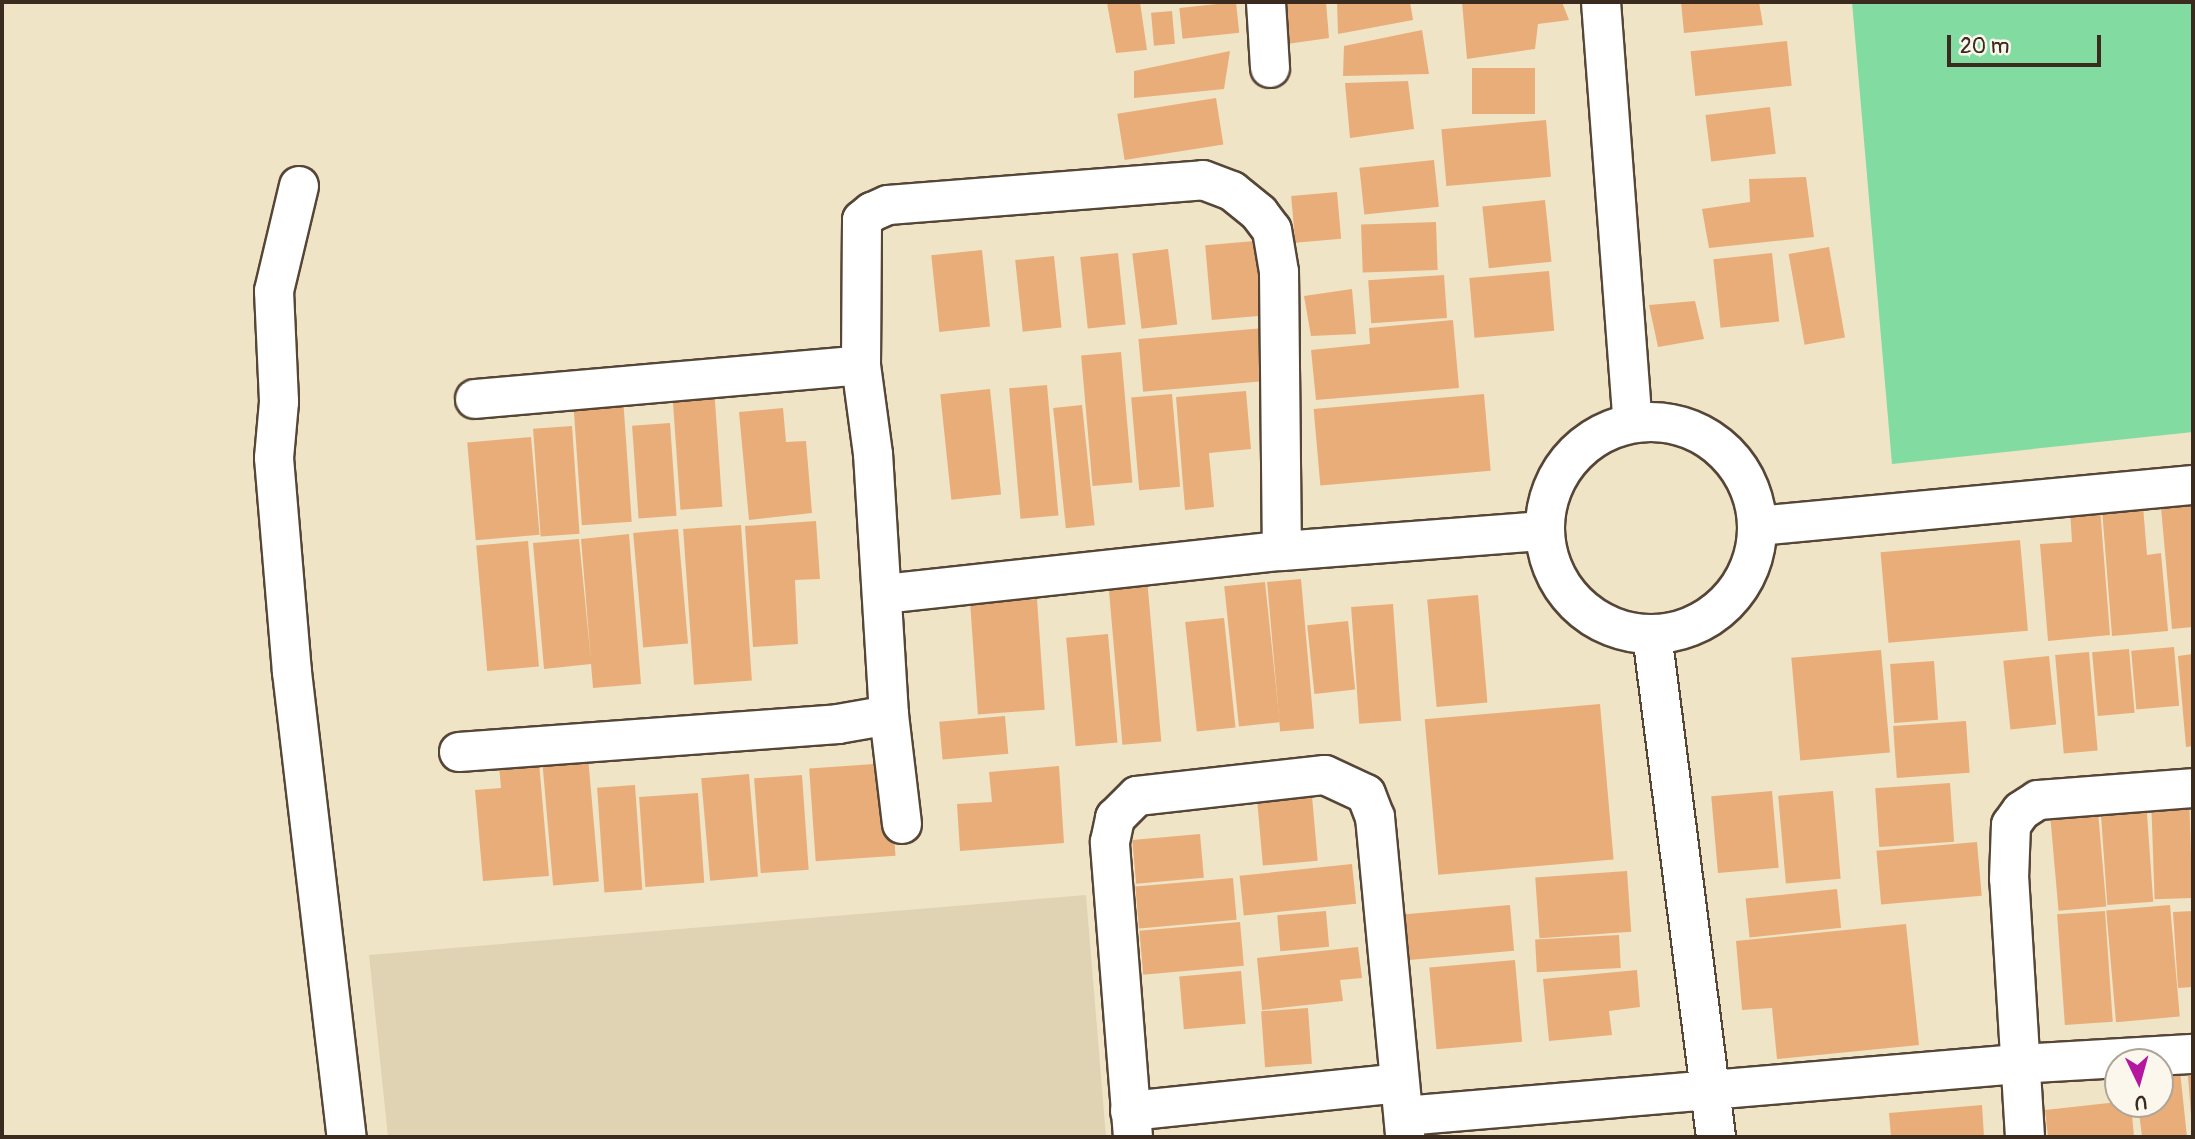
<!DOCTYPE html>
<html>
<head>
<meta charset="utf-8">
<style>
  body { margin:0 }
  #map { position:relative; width:2195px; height:1139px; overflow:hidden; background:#f0e4c6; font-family:Pangolin,sans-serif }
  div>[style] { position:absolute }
  .built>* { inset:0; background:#e0d3b4 }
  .green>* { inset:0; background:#82dca2 }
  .building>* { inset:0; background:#e9ad7a; transform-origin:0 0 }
  .roads { filter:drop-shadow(2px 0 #564637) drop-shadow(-2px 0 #564637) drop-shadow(0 2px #564637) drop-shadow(0 -2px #564637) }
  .street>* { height:38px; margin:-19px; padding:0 19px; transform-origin:19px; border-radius:19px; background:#fff }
  .street>.ring { margin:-19px; padding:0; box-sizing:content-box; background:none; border:38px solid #fff; border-radius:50% }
  span { translate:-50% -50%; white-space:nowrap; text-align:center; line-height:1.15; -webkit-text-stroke:5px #fbf7ec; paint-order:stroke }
  .frame { position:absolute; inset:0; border:4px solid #3b2a1e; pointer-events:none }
  .north { position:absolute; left:2104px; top:1048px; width:70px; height:70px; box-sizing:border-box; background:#fbf7ec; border:2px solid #aea59a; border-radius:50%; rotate:175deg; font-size:19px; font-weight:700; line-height:28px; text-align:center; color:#3b2a1e }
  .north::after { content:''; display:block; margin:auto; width:24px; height:32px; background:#b5179e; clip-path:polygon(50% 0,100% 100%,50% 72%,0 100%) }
  .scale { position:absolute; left:1947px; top:35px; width:154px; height:32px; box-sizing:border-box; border:4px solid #3b2a1e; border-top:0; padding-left:9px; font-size:21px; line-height:24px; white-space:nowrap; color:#3b2a1e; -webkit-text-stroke:5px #fbf7ec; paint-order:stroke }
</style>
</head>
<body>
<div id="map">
  <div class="built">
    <div style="clip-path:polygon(1086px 895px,1106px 1137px,388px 1137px,369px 955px)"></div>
  </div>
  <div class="green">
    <div style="clip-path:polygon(1852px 2px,2193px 2px,2193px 432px,1892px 464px)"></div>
  </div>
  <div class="building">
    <div style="clip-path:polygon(1140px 2px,1147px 50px,1116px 53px,1107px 3px)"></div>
    <div style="left:1236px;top:2px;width:31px;height:57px;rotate:84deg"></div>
    <div style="clip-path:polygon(1285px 2px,1326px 2px,1329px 38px,1287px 44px)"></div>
    <div style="clip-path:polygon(1337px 2px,1410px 2px,1413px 20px,1338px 34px)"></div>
    <div style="clip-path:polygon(1462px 2px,1562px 2px,1569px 20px,1538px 24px,1535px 49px,1467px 59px)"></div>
    <div style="clip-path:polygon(1681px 2px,1759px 2px,1763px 25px,1684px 33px)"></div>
    <div style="left:1172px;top:11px;width:33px;height:21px;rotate:85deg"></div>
    <div style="clip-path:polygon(1422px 30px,1429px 74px,1343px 76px,1344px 46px)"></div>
    <div style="left:1787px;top:41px;width:45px;height:97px;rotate:84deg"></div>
    <div style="clip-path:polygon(1230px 51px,1224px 89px,1134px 98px,1134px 71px)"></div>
    <div style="left:1472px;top:68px;width:63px;height:46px"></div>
    <div style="clip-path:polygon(1408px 81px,1414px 129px,1350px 138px,1345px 83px)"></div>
    <div style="left:1216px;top:98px;width:47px;height:100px;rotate:81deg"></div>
    <div style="left:1770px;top:107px;width:47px;height:65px;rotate:83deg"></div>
    <div style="left:1546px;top:120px;width:57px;height:105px;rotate:85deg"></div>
    <div style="left:1434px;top:160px;width:47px;height:75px;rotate:84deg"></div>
    <div style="clip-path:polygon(1806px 177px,1814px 237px,1709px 248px,1702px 209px,1750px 202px,1749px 179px)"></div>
    <div style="left:1337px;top:192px;width:47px;height:46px;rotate:85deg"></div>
    <div style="left:1545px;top:200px;width:62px;height:63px;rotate:84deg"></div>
    <div style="left:1436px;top:222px;width:48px;height:75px;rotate:88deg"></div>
    <div style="left:1255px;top:241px;width:75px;height:50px;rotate:85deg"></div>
    <div style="left:1829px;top:247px;width:92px;height:41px;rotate:80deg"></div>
    <div style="left:1168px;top:249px;width:76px;height:36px;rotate:83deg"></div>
    <div style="left:982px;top:250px;width:77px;height:51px;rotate:84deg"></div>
    <div style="left:1118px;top:253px;width:72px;height:38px;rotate:84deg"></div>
    <div style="left:1772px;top:253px;width:69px;height:59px;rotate:84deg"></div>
    <div style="left:1054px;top:256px;width:72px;height:39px;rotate:84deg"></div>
    <div style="left:1549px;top:271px;width:60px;height:80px;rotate:85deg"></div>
    <div style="left:1444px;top:275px;width:43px;height:76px;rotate:86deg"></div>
    <div style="clip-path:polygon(1352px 289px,1356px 334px,1311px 336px,1304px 296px)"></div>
    <div style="clip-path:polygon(1695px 301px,1704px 339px,1658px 347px,1649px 305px)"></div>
    <div style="clip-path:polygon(1453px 320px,1459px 388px,1316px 400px,1311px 350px,1370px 344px,1369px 328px)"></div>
    <div style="left:1264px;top:328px;width:53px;height:126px;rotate:85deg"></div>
    <div style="left:1121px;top:352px;width:131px;height:40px;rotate:85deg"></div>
    <div style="left:1047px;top:385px;width:131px;height:38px;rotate:85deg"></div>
    <div style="left:714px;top:387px;width:120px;height:42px;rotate:86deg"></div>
    <div style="left:990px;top:389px;width:106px;height:50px;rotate:84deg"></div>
    <div style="clip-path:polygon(1246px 391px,1251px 449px,1209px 453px,1214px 507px,1185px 510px,1176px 397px)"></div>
    <div style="left:1172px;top:394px;width:93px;height:41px;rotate:85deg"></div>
    <div style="left:1484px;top:394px;width:77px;height:171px;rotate:85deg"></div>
    <div style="left:623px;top:397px;width:125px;height:50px;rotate:86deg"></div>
    <div style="left:1082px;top:405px;width:121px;height:29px;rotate:84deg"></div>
    <div style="clip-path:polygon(783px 408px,786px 442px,806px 441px,812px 513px,749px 520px,739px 412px)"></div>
    <div style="left:670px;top:423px;width:93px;height:38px;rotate:86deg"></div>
    <div style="left:572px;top:426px;width:108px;height:39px;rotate:86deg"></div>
    <div style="left:531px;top:437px;width:98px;height:64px;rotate:85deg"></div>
    <div style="clip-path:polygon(2193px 505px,2193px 627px,2172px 629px,2161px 508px)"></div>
    <div style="clip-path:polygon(2143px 506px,2147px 555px,2161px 553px,2168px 631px,2112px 636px,2102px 509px)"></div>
    <div style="clip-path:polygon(2100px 508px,2110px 635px,2048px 641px,2040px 544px,2072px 542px,2070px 510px)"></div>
    <div style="clip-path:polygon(816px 521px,820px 579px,795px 580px,798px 644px,753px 647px,745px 526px)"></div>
    <div style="left:741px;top:525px;width:156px;height:58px;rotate:86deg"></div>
    <div style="left:678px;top:529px;width:115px;height:45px;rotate:85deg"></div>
    <div style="clip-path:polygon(629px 534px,641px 684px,593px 688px,591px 664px,544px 669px,533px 543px,579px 539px,591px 661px,581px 539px)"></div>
    <div style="left:2020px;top:540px;width:91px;height:140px;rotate:85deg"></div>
    <div style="left:528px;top:541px;width:126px;height:52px;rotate:85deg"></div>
    <div style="left:1147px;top:578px;width:164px;height:39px;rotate:85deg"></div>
    <div style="left:1301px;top:579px;width:150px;height:34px;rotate:85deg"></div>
    <div style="left:1265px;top:582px;width:141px;height:41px;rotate:84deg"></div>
    <div style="left:1478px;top:595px;width:108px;height:51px;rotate:85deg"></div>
    <div style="left:1037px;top:599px;width:111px;height:67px;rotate:86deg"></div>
    <div style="left:1393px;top:604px;width:117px;height:42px;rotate:86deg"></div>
    <div style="left:1224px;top:618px;width:110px;height:39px;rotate:84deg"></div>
    <div style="left:1348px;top:621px;width:69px;height:41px;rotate:84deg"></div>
    <div style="left:1108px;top:634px;width:109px;height:42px;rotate:85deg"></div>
    <div style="left:2174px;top:647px;width:59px;height:43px;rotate:85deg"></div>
    <div style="left:2129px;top:649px;width:64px;height:37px;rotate:85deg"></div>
    <div style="left:1881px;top:650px;width:103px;height:90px;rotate:85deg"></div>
    <div style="left:2089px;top:652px;width:99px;height:34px;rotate:85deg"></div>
    <div style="clip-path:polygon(2193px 654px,2193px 746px,2186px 747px,2178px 656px)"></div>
    <div style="left:2049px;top:656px;width:69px;height:46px;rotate:84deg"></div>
    <div style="left:1934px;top:661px;width:59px;height:44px;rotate:86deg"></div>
    <div style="left:1600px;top:704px;width:156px;height:176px;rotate:85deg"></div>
    <div style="left:1005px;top:716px;width:38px;height:66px;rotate:85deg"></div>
    <div style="left:1966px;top:721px;width:52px;height:73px;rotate:86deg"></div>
    <div style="left:587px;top:745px;width:137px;height:46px;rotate:85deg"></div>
    <div style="clip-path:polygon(538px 751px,549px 876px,483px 881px,475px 790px,501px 788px,498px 754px)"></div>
    <div style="left:889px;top:763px;width:93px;height:80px;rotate:86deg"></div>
    <div style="clip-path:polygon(1059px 766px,1064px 843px,960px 851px,957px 804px,992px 802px,989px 772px)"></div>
    <div style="left:749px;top:774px;width:103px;height:48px;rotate:85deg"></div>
    <div style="left:802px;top:775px;width:95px;height:48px;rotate:86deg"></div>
    <div style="left:1950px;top:783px;width:59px;height:75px;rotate:86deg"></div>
    <div style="left:635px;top:785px;width:105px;height:38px;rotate:86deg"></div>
    <div style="left:1772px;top:791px;width:77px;height:61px;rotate:85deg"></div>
    <div style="left:1833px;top:791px;width:88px;height:55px;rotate:85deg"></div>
    <div style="left:698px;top:793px;width:90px;height:59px;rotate:86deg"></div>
    <div style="left:2189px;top:795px;width:103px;height:38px;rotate:88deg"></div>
    <div style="left:1312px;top:796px;width:65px;height:55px;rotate:85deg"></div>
    <div style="left:2146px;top:799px;width:103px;height:46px;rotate:86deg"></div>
    <div style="left:2097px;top:800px;width:107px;height:48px;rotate:85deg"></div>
    <div style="left:1200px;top:834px;width:44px;height:68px;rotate:85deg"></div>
    <div style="left:1977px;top:842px;width:54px;height:101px;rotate:85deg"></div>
    <div style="left:1352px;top:864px;width:40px;height:113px;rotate:84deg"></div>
    <div style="left:1627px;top:871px;width:61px;height:92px;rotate:86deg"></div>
    <div style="left:1233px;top:878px;width:42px;height:98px;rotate:85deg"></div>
    <div style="left:1837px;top:889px;width:39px;height:92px;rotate:84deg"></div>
    <div style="left:1510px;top:905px;width:46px;height:108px;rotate:85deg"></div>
    <div style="left:2170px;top:905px;width:112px;height:64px;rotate:85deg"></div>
    <div style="left:1326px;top:911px;width:36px;height:49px;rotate:85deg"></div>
    <div style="left:2105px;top:911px;width:111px;height:48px;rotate:86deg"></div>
    <div style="clip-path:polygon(2193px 911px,2193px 987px,2178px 988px,2173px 912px)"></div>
    <div style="left:1240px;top:922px;width:44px;height:101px;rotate:85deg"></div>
    <div style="clip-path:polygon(1906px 924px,1919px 1045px,1777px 1059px,1772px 1008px,1742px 1010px,1736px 941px)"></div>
    <div style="left:1619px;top:935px;width:33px;height:84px;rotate:87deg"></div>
    <div style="clip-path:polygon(1358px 947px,1362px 978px,1340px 980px,1343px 1001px,1262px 1010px,1257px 958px)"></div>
    <div style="left:1515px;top:960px;width:82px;height:86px;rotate:85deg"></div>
    <div style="clip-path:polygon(1637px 970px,1640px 1007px,1609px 1011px,1612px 1035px,1549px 1041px,1543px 979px)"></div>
    <div style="left:1241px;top:971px;width:53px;height:62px;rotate:85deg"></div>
    <div style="left:1308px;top:1008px;width:56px;height:47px;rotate:86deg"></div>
    <div style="clip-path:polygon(2180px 1071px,2187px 1137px,2142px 1137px,2138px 1104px,2160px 1104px,2160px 1073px)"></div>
    <div style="clip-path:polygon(2193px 1075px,2193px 1115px,2191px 1115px,2188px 1076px)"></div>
    <div style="clip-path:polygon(2118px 1102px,2131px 1104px,2134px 1137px,2048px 1137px,2045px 1110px)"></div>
    <div style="clip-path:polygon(1982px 1105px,1984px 1137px,1891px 1137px,1889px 1113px)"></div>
  </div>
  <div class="roads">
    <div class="street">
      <div style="left:1266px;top:2px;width:66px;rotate:86.5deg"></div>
      <div style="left:1601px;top:2px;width:422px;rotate:85.7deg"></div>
      <div style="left:299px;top:186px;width:108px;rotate:103.4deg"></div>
      <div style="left:274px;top:291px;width:111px;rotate:87.4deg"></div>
      <div style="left:279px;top:402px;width:56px;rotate:95.1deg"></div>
      <div style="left:274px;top:458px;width:215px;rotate:85.2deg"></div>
      <div style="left:292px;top:672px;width:468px;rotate:83.3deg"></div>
      <div style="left:475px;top:399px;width:387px;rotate:-5deg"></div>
      <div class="ring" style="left:1545px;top:422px;width:174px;height:174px"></div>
      <div style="left:1758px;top:526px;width:437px;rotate:-5.4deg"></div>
      <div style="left:883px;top:594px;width:401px;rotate:-6.2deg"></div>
      <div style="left:1282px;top:551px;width:263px;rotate:-4.4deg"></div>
      <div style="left:1652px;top:634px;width:507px;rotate:82.75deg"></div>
      <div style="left:459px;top:752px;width:380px;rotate:-4.2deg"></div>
      <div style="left:838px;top:724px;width:52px;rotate:-10deg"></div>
      <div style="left:902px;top:824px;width:110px;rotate:-96.8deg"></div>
      <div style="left:889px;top:715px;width:261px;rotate:-93.5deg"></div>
      <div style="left:873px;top:454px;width:90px;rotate:-97.7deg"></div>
      <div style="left:861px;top:365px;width:145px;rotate:-89.6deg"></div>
      <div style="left:862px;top:220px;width:13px;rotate:-39deg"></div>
      <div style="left:872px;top:212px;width:17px;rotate:-24deg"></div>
      <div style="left:888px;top:205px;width:316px;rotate:-4.5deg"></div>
      <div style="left:1203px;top:180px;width:31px;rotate:21deg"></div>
      <div style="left:1232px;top:191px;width:35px;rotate:39deg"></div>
      <div style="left:1259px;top:213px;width:21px;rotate:53deg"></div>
      <div style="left:1272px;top:230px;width:43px;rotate:80.5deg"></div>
      <div style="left:1279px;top:272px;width:279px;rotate:89.4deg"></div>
      <div style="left:1130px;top:1111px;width:271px;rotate:-5.9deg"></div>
      <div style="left:1404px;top:1116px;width:616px;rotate:-4.84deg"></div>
      <div style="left:2018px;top:1064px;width:175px;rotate:-3.3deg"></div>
      <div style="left:1133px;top:1137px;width:296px;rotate:-94.5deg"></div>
      <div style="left:1110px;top:842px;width:25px;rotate:-78deg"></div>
      <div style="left:1115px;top:818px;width:31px;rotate:-45deg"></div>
      <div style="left:1137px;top:796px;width:189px;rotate:-6.4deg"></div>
      <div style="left:1325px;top:775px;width:45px;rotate:24.9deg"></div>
      <div style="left:1366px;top:794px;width:25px;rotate:69deg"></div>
      <div style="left:1375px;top:817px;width:321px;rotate:84.6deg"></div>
      <div style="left:2025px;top:1137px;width:258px;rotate:-93.5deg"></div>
      <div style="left:2009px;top:879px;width:54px;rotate:-87.9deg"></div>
      <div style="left:2011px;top:825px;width:17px;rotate:-54deg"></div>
      <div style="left:2021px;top:811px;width:20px;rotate:-33deg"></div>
      <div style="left:2038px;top:800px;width:155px;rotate:-4.4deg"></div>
    </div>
  </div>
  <div class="frame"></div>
  <div class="north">U</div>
  <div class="scale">20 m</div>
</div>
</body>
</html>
